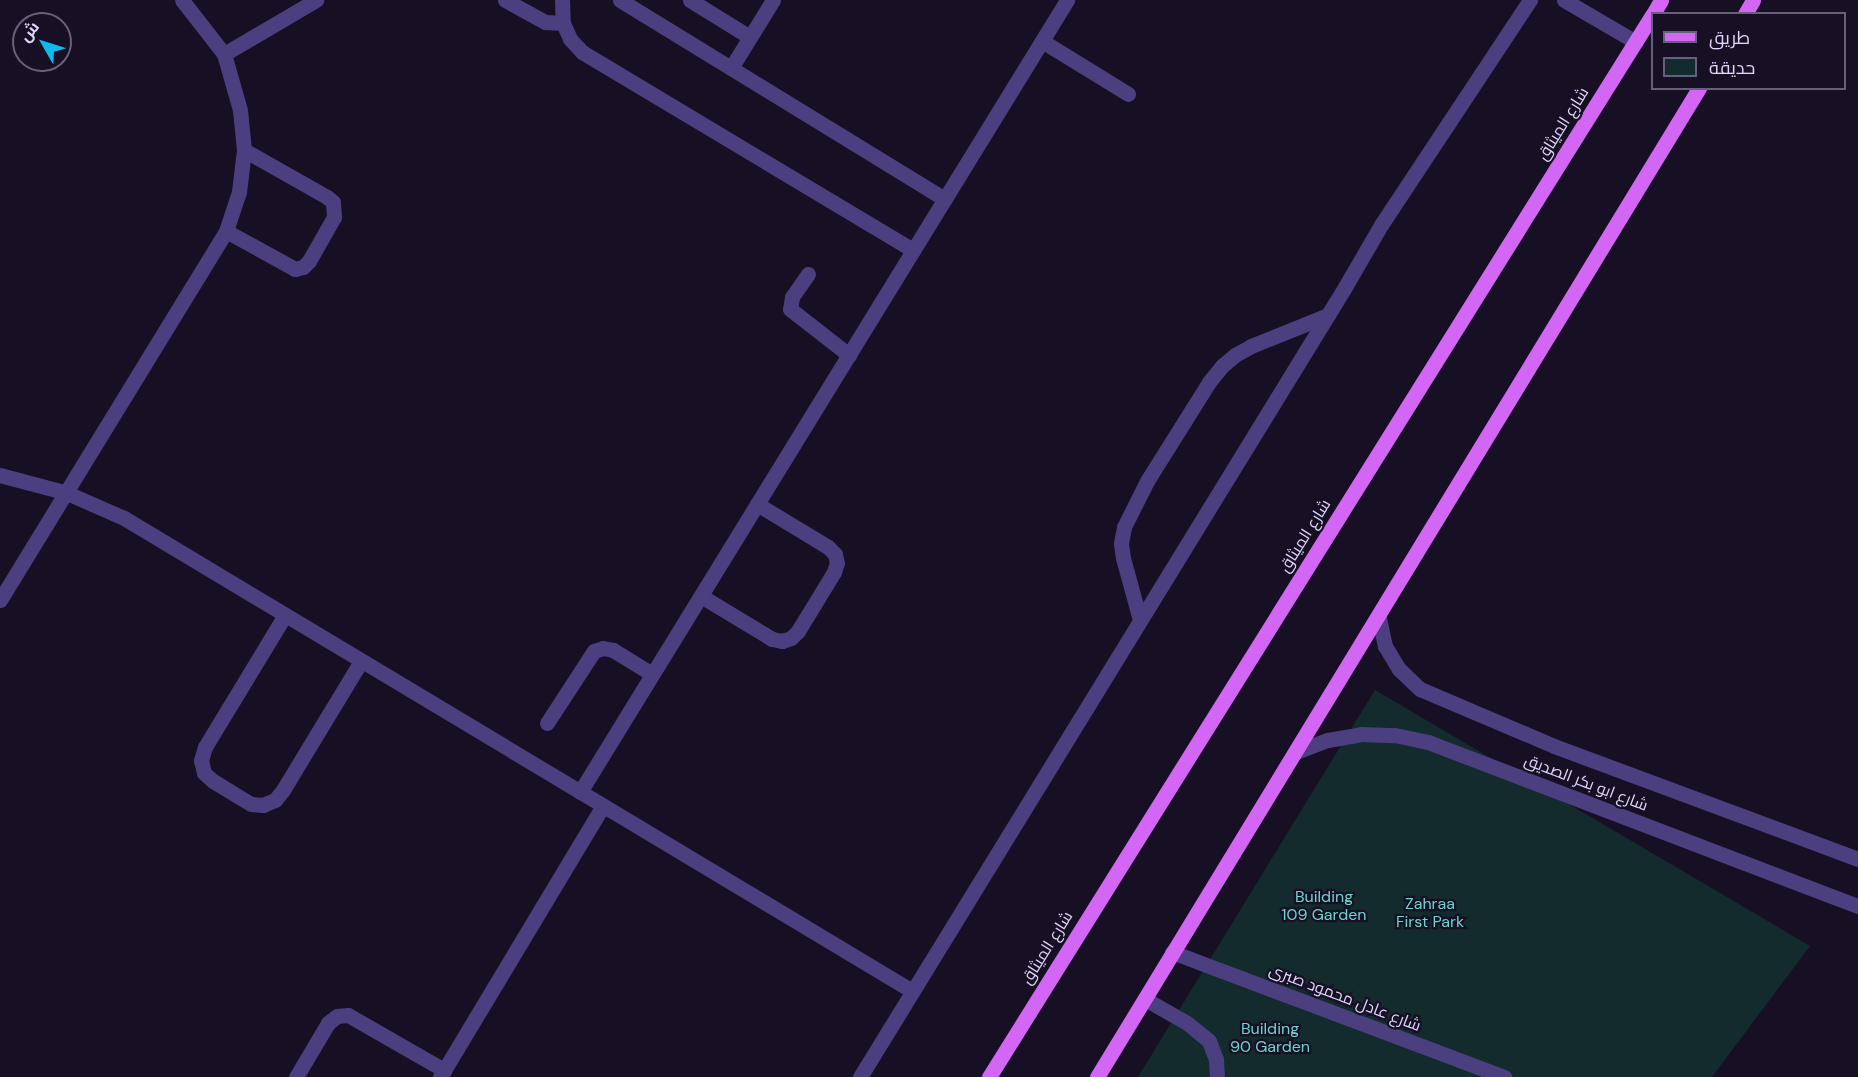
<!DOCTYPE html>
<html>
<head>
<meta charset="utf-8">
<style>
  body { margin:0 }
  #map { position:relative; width:1858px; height:1077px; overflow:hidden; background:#171024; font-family:"DM Sans",Cairo,sans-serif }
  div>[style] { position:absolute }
  .green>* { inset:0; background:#142b2e }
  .service>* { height:15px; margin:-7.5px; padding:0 7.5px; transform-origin:7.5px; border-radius:7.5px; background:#4b3f80 }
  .minor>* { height:15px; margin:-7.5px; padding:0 7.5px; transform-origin:7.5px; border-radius:7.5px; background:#4b3f80 }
  .primary>* { height:15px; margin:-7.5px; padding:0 7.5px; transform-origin:7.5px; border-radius:7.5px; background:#d366f4 }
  span { translate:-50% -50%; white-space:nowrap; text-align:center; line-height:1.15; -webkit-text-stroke:4.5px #171024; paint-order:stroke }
  .street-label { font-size:16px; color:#e0d7fc }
  .park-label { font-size:16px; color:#68d7cb }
  .legend { position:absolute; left:1651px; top:12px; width:195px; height:78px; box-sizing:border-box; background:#171024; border:2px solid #67607a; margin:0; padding:8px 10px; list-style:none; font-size:18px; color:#e0d7fc }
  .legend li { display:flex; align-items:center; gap:12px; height:30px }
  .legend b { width:30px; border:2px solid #67607a }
  .north { position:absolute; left:12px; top:12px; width:60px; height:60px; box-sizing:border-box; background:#171024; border:2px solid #67607a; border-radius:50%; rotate:309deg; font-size:16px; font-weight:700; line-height:24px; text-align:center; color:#e0d7fc }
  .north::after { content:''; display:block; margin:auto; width:21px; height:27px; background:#11b8ed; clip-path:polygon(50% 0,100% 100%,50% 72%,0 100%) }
</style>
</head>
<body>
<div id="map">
  <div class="green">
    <div style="clip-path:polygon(1375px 690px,1810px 946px,1712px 1077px,1138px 1077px)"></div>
  </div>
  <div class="service">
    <div style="left:505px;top:0;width:46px;rotate:28.8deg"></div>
    <div style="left:545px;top:22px;width:18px;rotate:3deg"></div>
    <div style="left:690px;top:0;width:70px;rotate:31.7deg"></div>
    <div style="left:1042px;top:41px;width:101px;rotate:31.6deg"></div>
    <div style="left:224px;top:54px;width:107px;rotate:-30.4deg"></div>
    <div style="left:731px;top:68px;width:80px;rotate:-58.3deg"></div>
    <div style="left:226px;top:231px;width:79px;rotate:28.8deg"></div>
    <div style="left:295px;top:269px;width:8px;rotate:-14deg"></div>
    <div style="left:303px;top:267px;width:8px;rotate:-45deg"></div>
    <div style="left:309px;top:261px;width:51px;rotate:-60.4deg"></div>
    <div style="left:334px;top:217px;width:15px;rotate:-94deg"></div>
    <div style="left:333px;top:202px;width:8px;rotate:-140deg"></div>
    <div style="left:327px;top:197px;width:95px;rotate:-150.5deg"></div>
    <div style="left:808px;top:274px;width:28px;rotate:125deg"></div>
    <div style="left:792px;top:297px;width:12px;rotate:99deg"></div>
    <div style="left:790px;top:309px;width:75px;rotate:37.9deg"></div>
    <div style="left:701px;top:596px;width:83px;rotate:31.2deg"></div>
    <div style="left:772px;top:639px;width:10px;rotate:11deg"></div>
    <div style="left:782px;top:641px;width:9px;rotate:-18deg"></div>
    <div style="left:791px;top:638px;width:10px;rotate:-45deg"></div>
    <div style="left:798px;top:631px;width:69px;rotate:-58.6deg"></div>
    <div style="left:834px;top:572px;width:9px;rotate:-72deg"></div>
    <div style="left:837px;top:563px;width:9px;rotate:-103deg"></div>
    <div style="left:835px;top:554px;width:10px;rotate:-135deg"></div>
    <div style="left:828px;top:547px;width:83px;rotate:-148.8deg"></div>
    <div style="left:285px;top:615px;width:154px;rotate:121.2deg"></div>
    <div style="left:205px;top:747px;width:14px;rotate:107deg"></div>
    <div style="left:201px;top:760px;width:13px;rotate:77deg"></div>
    <div style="left:204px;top:773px;width:12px;rotate:42deg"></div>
    <div style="left:213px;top:781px;width:44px;rotate:31.2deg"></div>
    <div style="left:251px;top:804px;width:12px;rotate:5deg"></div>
    <div style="left:263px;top:805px;width:13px;rotate:-23deg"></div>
    <div style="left:275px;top:800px;width:13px;rotate:-51deg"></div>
    <div style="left:283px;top:790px;width:151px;rotate:-58.8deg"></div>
    <div style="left:1140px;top:620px;width:64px;rotate:-105.3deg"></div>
    <div style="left:1123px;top:558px;width:15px;rotate:-98deg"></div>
    <div style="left:1121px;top:543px;width:16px;rotate:-79deg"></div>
    <div style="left:1124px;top:527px;width:51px;rotate:-63.4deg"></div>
    <div style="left:1147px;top:481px;width:117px;rotate:-57.9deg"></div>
    <div style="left:1209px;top:382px;width:21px;rotate:-51deg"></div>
    <div style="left:1222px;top:366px;width:17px;rotate:-40deg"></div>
    <div style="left:1235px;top:355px;width:18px;rotate:-29deg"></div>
    <div style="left:1251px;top:346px;width:83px;rotate:-21.9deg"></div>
    <div style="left:547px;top:723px;width:86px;rotate:-56.9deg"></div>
    <div style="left:594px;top:651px;width:9px;rotate:-18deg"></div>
    <div style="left:603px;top:648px;width:10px;rotate:11deg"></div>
    <div style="left:613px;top:650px;width:46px;rotate:31.6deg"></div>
    <div style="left:296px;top:1077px;width:63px;rotate:-59.3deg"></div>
    <div style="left:328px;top:1023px;width:11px;rotate:-38deg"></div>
    <div style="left:337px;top:1016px;width:11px;rotate:-5deg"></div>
    <div style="left:348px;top:1015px;width:111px;rotate:29.8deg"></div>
    <div style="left:440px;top:1077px;width:316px;rotate:-59deg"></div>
  </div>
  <div class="minor">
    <div style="left:562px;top:0;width:23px;rotate:88deg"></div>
    <div style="left:563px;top:23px;width:17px;rotate:66deg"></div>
    <div style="left:570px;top:39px;width:18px;rotate:47deg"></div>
    <div style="left:582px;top:52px;width:386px;rotate:30.9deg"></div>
    <div style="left:620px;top:0;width:381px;rotate:31.5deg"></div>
    <div style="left:1564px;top:0;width:83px;rotate:30.3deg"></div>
    <div style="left:0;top:475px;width:69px;rotate:15deg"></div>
    <div style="left:67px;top:493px;width:62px;rotate:23.7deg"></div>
    <div style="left:124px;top:518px;width:919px;rotate:30.97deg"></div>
    <div style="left:0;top:600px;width:433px;rotate:-58.5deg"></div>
    <div style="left:226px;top:231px;width:41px;rotate:-71.6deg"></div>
    <div style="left:239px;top:192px;width:42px;rotate:-83.2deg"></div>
    <div style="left:244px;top:150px;width:40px;rotate:-95.7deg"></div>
    <div style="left:240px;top:110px;width:58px;rotate:-105.9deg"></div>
    <div style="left:224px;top:54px;width:68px;rotate:-127.9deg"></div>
    <div style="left:1379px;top:618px;width:29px;rotate:78deg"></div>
    <div style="left:1385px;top:646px;width:27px;rotate:59deg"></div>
    <div style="left:1399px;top:669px;width:29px;rotate:44deg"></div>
    <div style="left:1420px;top:689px;width:146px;rotate:23deg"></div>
    <div style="left:1554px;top:746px;width:324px;rotate:20.4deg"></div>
    <div style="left:1296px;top:752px;width:34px;rotate:-21deg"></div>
    <div style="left:1328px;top:740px;width:34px;rotate:-10deg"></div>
    <div style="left:1361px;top:734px;width:34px;rotate:2deg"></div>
    <div style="left:1395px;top:735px;width:34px;rotate:12deg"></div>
    <div style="left:1428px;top:742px;width:460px;rotate:20.9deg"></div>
    <div style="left:580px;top:792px;width:930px;rotate:-58.41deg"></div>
    <div style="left:1172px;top:952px;width:355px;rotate:20.6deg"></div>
    <div style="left:1145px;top:999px;width:48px;rotate:29.7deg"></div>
    <div style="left:1187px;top:1023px;width:28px;rotate:39deg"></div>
    <div style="left:1209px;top:1041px;width:19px;rotate:69deg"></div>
    <div style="left:1216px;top:1059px;width:18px;rotate:87deg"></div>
    <div style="left:860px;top:1077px;width:927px;rotate:-58.45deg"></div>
    <div style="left:1345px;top:287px;width:72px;rotate:-59.9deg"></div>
    <div style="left:1381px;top:225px;width:270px;rotate:-56.5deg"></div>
  </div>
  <div class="primary">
    <div style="left:1653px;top:14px;width:16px;rotate:-60deg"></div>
    <div style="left:1745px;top:14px;width:16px;rotate:-60deg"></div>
    <div style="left:989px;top:1077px;width:1252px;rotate:-58.02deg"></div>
    <div style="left:1097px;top:1077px;width:1158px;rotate:-58.67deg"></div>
  </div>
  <div class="street-label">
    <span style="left:1563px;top:124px;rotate:-58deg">شارع الميثاق</span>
    <span style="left:1305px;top:536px;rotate:-58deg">شارع الميثاق</span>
    <span style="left:1586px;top:783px;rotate:21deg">شارع ابو بكر الصديق</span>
    <span style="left:1047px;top:948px;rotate:-58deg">شارع الميثاق</span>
    <span style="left:1345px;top:998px;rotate:21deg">شارع عادل محمود صبرى</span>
  </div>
  <div class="park-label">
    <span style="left:1324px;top:906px">Building<br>109 Garden</span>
    <span style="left:1430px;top:913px">Zahraa<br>First Park</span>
    <span style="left:1270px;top:1038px">Building<br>90 Garden</span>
  </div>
  <ul class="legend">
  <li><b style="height:8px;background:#d366f4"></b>طريق</li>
  <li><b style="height:16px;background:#142b2e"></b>حديقة</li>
  </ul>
  <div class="north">ش</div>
</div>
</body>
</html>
